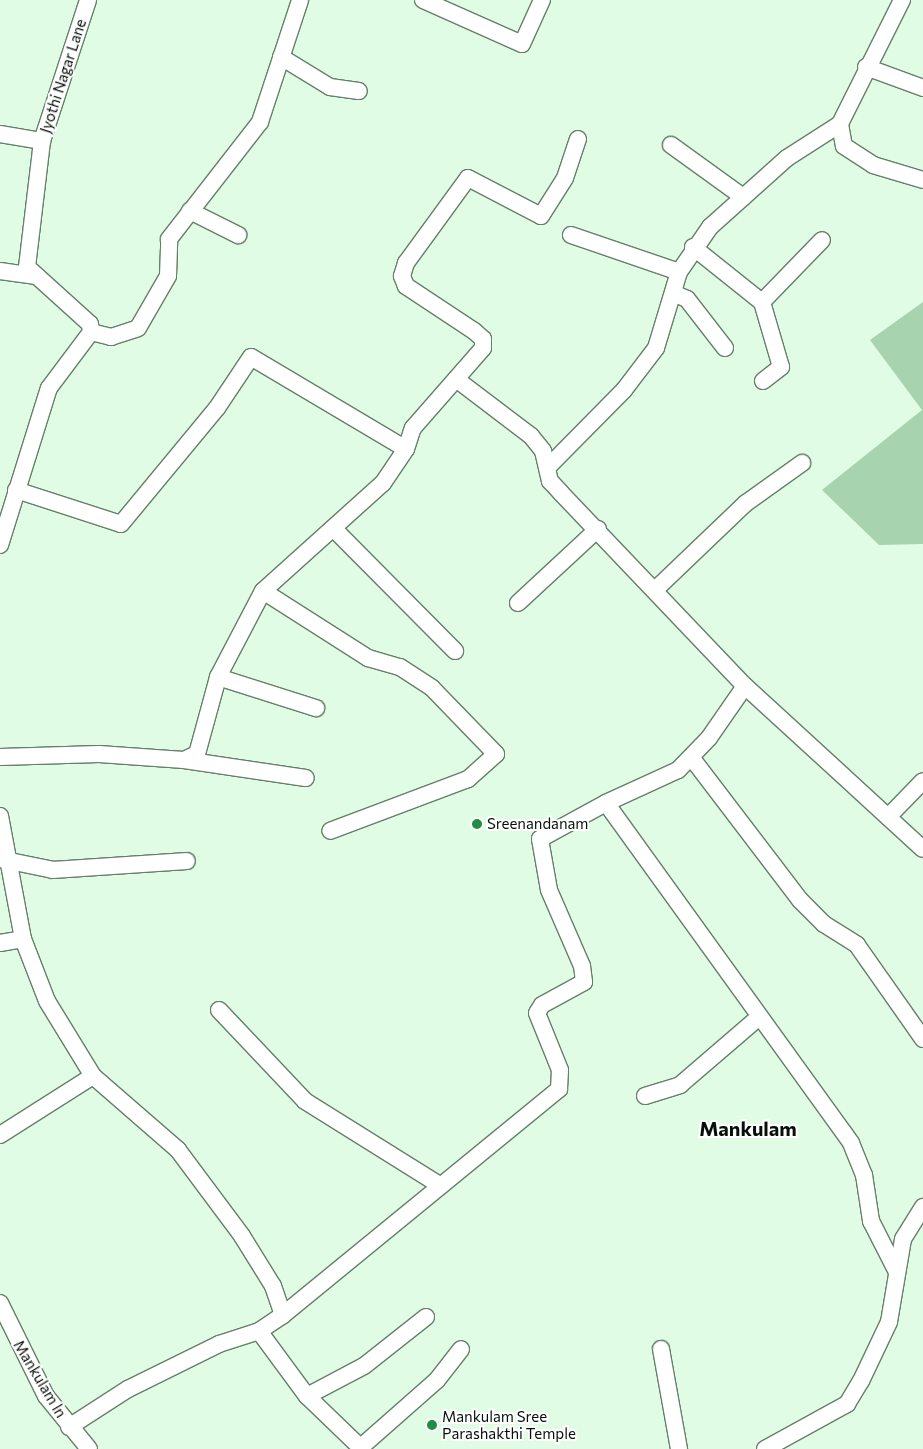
<!DOCTYPE html>
<html>
<head>
<meta charset="utf-8">
<style>
  body { margin:0 }
  #map { position:relative; width:923px; height:1449px; overflow:hidden; background:#e0fce4; font-family:Commissioner,sans-serif }
  div>[style] { position:absolute }
  .green>* { inset:0; background:#a7d3ae }
  .roads { filter:drop-shadow(1px 0 #667f6a) drop-shadow(-1px 0 #667f6a) drop-shadow(0 1px #667f6a) drop-shadow(0 -1px #667f6a) }
  .minor>* { height:16px; margin:-8px; padding:0 8px; transform-origin:8px; border-radius:8px; background:#fff }
  .dots>* { width:14px; height:14px; translate:-50% -50%; box-sizing:border-box; border:2px solid #fff; border-radius:50% }
  span { translate:-50% -50%; white-space:nowrap; text-align:center; line-height:1.15; -webkit-text-stroke:4px #fff; paint-order:stroke }
  .street-label { font-size:15px; color:#071008 }
  .poi-label { font-size:15px; color:#071008 }
  .left { translate:0 -50%; text-align:left }
  .district-label { font-size:20px; color:#071008; font-weight:700 }
</style>
</head>
<body>
<div id="map">
  <div class="green">
    <div style="clip-path:polygon(923px 302px,923px 544px,879px 545px,822px 490px,922px 410px,870px 340px)"></div>
  </div>
  <div class="roads">
    <div class="minor">
      <div style="left:423px;top:0;width:108px;rotate:24deg"></div>
      <div style="left:522px;top:44px;width:48px;rotate:-65.6deg"></div>
      <div style="left:902px;top:0;width:139px;rotate:116.6deg"></div>
      <div style="left:840px;top:124px;width:22px;rotate:80deg"></div>
      <div style="left:844px;top:146px;width:35px;rotate:33deg"></div>
      <div style="left:873px;top:165px;width:52px;rotate:16.7deg"></div>
      <div style="left:281px;top:57px;width:57px;rotate:31.5deg"></div>
      <div style="left:330px;top:87px;width:29px;rotate:8deg"></div>
      <div style="left:866px;top:67px;width:61px;rotate:20.2deg"></div>
      <div style="left:0;top:134px;width:43px;rotate:9.5deg"></div>
      <div style="left:42px;top:141px;width:148px;rotate:-71.9deg"></div>
      <div style="left:671px;top:145px;width:89px;rotate:35.8deg"></div>
      <div style="left:190px;top:211px;width:54px;rotate:26.6deg"></div>
      <div style="left:571px;top:235px;width:114px;rotate:18.9deg"></div>
      <div style="left:693px;top:247px;width:88px;rotate:38.6deg"></div>
      <div style="left:0;top:271px;width:35px;rotate:8deg"></div>
      <div style="left:673px;top:293px;width:15px;rotate:23deg"></div>
      <div style="left:687px;top:299px;width:62px;rotate:52.2deg"></div>
      <div style="left:91px;top:332px;width:21px;rotate:14deg"></div>
      <div style="left:111px;top:337px;width:28px;rotate:-18deg"></div>
      <div style="left:138px;top:328px;width:60px;rotate:-60deg"></div>
      <div style="left:168px;top:276px;width:37px;rotate:-88deg"></div>
      <div style="left:169px;top:239px;width:148px;rotate:-52.1deg"></div>
      <div style="left:260px;top:122px;width:128px;rotate:-71.8deg"></div>
      <div style="left:456px;top:379px;width:94px;rotate:37.2deg"></div>
      <div style="left:531px;top:436px;width:19px;rotate:51deg"></div>
      <div style="left:543px;top:451px;width:31px;rotate:77deg"></div>
      <div style="left:550px;top:481px;width:16px;rotate:47deg"></div>
      <div style="left:561px;top:493px;width:267px;rotate:46.4deg"></div>
      <div style="left:745px;top:686px;width:241px;rotate:42.5deg"></div>
      <div style="left:763px;top:381px;width:23px;rotate:-38deg"></div>
      <div style="left:781px;top:367px;width:68px;rotate:-106.3deg"></div>
      <div style="left:762px;top:302px;width:86px;rotate:-45.9deg"></div>
      <div style="left:549px;top:466px;width:107px;rotate:-45.4deg"></div>
      <div style="left:624px;top:390px;width:53px;rotate:-52.7deg"></div>
      <div style="left:656px;top:348px;width:79px;rotate:-73.2deg"></div>
      <div style="left:679px;top:272px;width:55px;rotate:-55.4deg"></div>
      <div style="left:710px;top:227px;width:103px;rotate:-41.9deg"></div>
      <div style="left:787px;top:158px;width:63px;rotate:-32.7deg"></div>
      <div style="left:16px;top:490px;width:110px;rotate:17.9deg"></div>
      <div style="left:121px;top:524px;width:151px;rotate:-50.4deg"></div>
      <div style="left:217px;top:408px;width:61px;rotate:-56.3deg"></div>
      <div style="left:251px;top:357px;width:180px;rotate:30.7deg"></div>
      <div style="left:334px;top:529px;width:172px;rotate:45.2deg"></div>
      <div style="left:0;top:545px;width:164px;rotate:-72.7deg"></div>
      <div style="left:49px;top:388px;width:70px;rotate:-53.1deg"></div>
      <div style="left:91px;top:332px;width:8px;rotate:-97deg"></div>
      <div style="left:90px;top:324px;width:85px;rotate:-137.9deg"></div>
      <div style="left:27px;top:267px;width:127px;rotate:-83.2deg"></div>
      <div style="left:656px;top:589px;width:124px;rotate:-43.7deg"></div>
      <div style="left:746px;top:503px;width:69px;rotate:-35.5deg"></div>
      <div style="left:263px;top:591px;width:125px;rotate:32.5deg"></div>
      <div style="left:368px;top:658px;width:33px;rotate:16deg"></div>
      <div style="left:400px;top:667px;width:38px;rotate:33deg"></div>
      <div style="left:432px;top:688px;width:92px;rotate:45.9deg"></div>
      <div style="left:496px;top:754px;width:38px;rotate:138deg"></div>
      <div style="left:468px;top:779px;width:147px;rotate:159.4deg"></div>
      <div style="left:518px;top:603px;width:109px;rotate:-42.8deg"></div>
      <div style="left:218px;top:677px;width:103px;rotate:17.6deg"></div>
      <div style="left:745px;top:686px;width:63px;rotate:124.7deg"></div>
      <div style="left:709px;top:738px;width:45px;rotate:134.1deg"></div>
      <div style="left:678px;top:770px;width:79px;rotate:155.4deg"></div>
      <div style="left:606px;top:803px;width:419px;rotate:54.2deg"></div>
      <div style="left:851px;top:1143px;width:35px;rotate:68deg"></div>
      <div style="left:864px;top:1175px;width:47px;rotate:81.3deg"></div>
      <div style="left:871px;top:1221px;width:57px;rotate:63deg"></div>
      <div style="left:0;top:757px;width:99px;rotate:-1.7deg"></div>
      <div style="left:99px;top:754px;width:85px;rotate:4deg"></div>
      <div style="left:184px;top:760px;width:14px;rotate:-25deg"></div>
      <div style="left:197px;top:754px;width:80px;rotate:-74.7deg"></div>
      <div style="left:218px;top:677px;width:97px;rotate:-62.4deg"></div>
      <div style="left:263px;top:591px;width:161px;rotate:-42deg"></div>
      <div style="left:383px;top:483px;width:41px;rotate:-55.9deg"></div>
      <div style="left:406px;top:449px;width:22px;rotate:-72deg"></div>
      <div style="left:413px;top:428px;width:106px;rotate:-48.8deg"></div>
      <div style="left:483px;top:348px;width:9px;rotate:-90deg"></div>
      <div style="left:483px;top:339px;width:12px;rotate:-138deg"></div>
      <div style="left:474px;top:331px;width:82px;rotate:-146.5deg"></div>
      <div style="left:406px;top:286px;width:11px;rotate:-112deg"></div>
      <div style="left:402px;top:276px;width:14px;rotate:-73deg"></div>
      <div style="left:406px;top:263px;width:105px;rotate:-53.9deg"></div>
      <div style="left:468px;top:178px;width:82px;rotate:27.5deg"></div>
      <div style="left:541px;top:216px;width:45px;rotate:-57.7deg"></div>
      <div style="left:565px;top:178px;width:41px;rotate:-71.6deg"></div>
      <div style="left:691px;top:757px;width:180px;rotate:52.7deg"></div>
      <div style="left:800px;top:900px;width:34px;rotate:45deg"></div>
      <div style="left:824px;top:924px;width:39px;rotate:32deg"></div>
      <div style="left:857px;top:945px;width:115px;rotate:54.9deg"></div>
      <div style="left:184px;top:760px;width:123px;rotate:8.4deg"></div>
      <div style="left:0;top:816px;width:125px;rotate:79.4deg"></div>
      <div style="left:888px;top:817px;width:50px;rotate:-45.8deg"></div>
      <div style="left:0;top:859px;width:54px;rotate:11.7deg"></div>
      <div style="left:53px;top:870px;width:134px;rotate:-3.8deg"></div>
      <div style="left:0;top:943px;width:23px;rotate:-10deg"></div>
      <div style="left:23px;top:939px;width:66px;rotate:68.8deg"></div>
      <div style="left:47px;top:1001px;width:88px;rotate:58.5deg"></div>
      <div style="left:93px;top:1076px;width:113px;rotate:41deg"></div>
      <div style="left:178px;top:1150px;width:107px;rotate:53.3deg"></div>
      <div style="left:242px;top:1236px;width:59px;rotate:58.2deg"></div>
      <div style="left:273px;top:1286px;width:31px;rotate:71deg"></div>
      <div style="left:283px;top:1315px;width:29px;rotate:146deg"></div>
      <div style="left:259px;top:1331px;width:81px;rotate:53.6deg"></div>
      <div style="left:307px;top:1396px;width:76px;rotate:43.9deg"></div>
      <div style="left:219px;top:1010px;width:125px;rotate:46.6deg"></div>
      <div style="left:305px;top:1101px;width:160px;rotate:32deg"></div>
      <div style="left:645px;top:1096px;width:37px;rotate:-17deg"></div>
      <div style="left:680px;top:1085px;width:103px;rotate:-40.7deg"></div>
      <div style="left:0;top:1135px;width:110px;rotate:-32.4deg"></div>
      <div style="left:0;top:1303px;width:104px;rotate:63.7deg"></div>
      <div style="left:46px;top:1396px;width:68px;rotate:50.9deg"></div>
      <div style="left:283px;top:1315px;width:357px;rotate:-39.3deg"></div>
      <div style="left:559px;top:1089px;width:19px;rotate:-87deg"></div>
      <div style="left:560px;top:1070px;width:61px;rotate:-112deg"></div>
      <div style="left:537px;top:1013px;width:9px;rotate:-58deg"></div>
      <div style="left:542px;top:1005px;width:48px;rotate:-28.7deg"></div>
      <div style="left:584px;top:982px;width:16px;rotate:-97deg"></div>
      <div style="left:582px;top:966px;width:83px;rotate:-113.5deg"></div>
      <div style="left:549px;top:890px;width:52px;rotate:-100deg"></div>
      <div style="left:540px;top:839px;width:75px;rotate:-28.6deg"></div>
      <div style="left:661px;top:1349px;width:102px;rotate:79.8deg"></div>
      <div style="left:307px;top:1396px;width:64px;rotate:-27.8deg"></div>
      <div style="left:364px;top:1366px;width:79px;rotate:-38.3deg"></div>
      <div style="left:69px;top:1427px;width:70px;rotate:-32.8deg"></div>
      <div style="left:128px;top:1389px;width:102px;rotate:-26.3deg"></div>
      <div style="left:219px;top:1344px;width:42px;rotate:-18deg"></div>
      <div style="left:361px;top:1447px;width:101px;rotate:-41.4deg"></div>
      <div style="left:437px;top:1380px;width:39px;rotate:-52deg"></div>
      <div style="left:765px;top:1449px;width:94px;rotate:-28.8deg"></div>
      <div style="left:847px;top:1404px;width:27px;rotate:-59deg"></div>
      <div style="left:861px;top:1381px;width:65px;rotate:-64.6deg"></div>
      <div style="left:889px;top:1322px;width:84px;rotate:-80.4deg"></div>
      <div style="left:903px;top:1239px;width:38px;rotate:-58deg"></div>
    </div>
  </div>
  <div class="dots">
    <div style="left:477px;top:824px;background:#218c44"></div>
    <div style="left:432px;top:1425px;background:#218c44"></div>
  </div>
  <div class="street-label">
    <span style="left:63px;top:76px;rotate:-72deg">Jyothi Nagar Lane</span>
    <span style="left:40px;top:1379px;rotate:59deg">Mankulam ln</span>
  </div>
  <div class="poi-label">
    <span class="left" style="left:487px;top:824px">Sreenandanam</span>
    <span class="left" style="left:442px;top:1425px">Mankulam Sree<br>Parashakthi Temple</span>
  </div>
  <div class="district-label">
    <span style="left:748px;top:1128px">Mankulam</span>
  </div>
</div>
</body>
</html>
